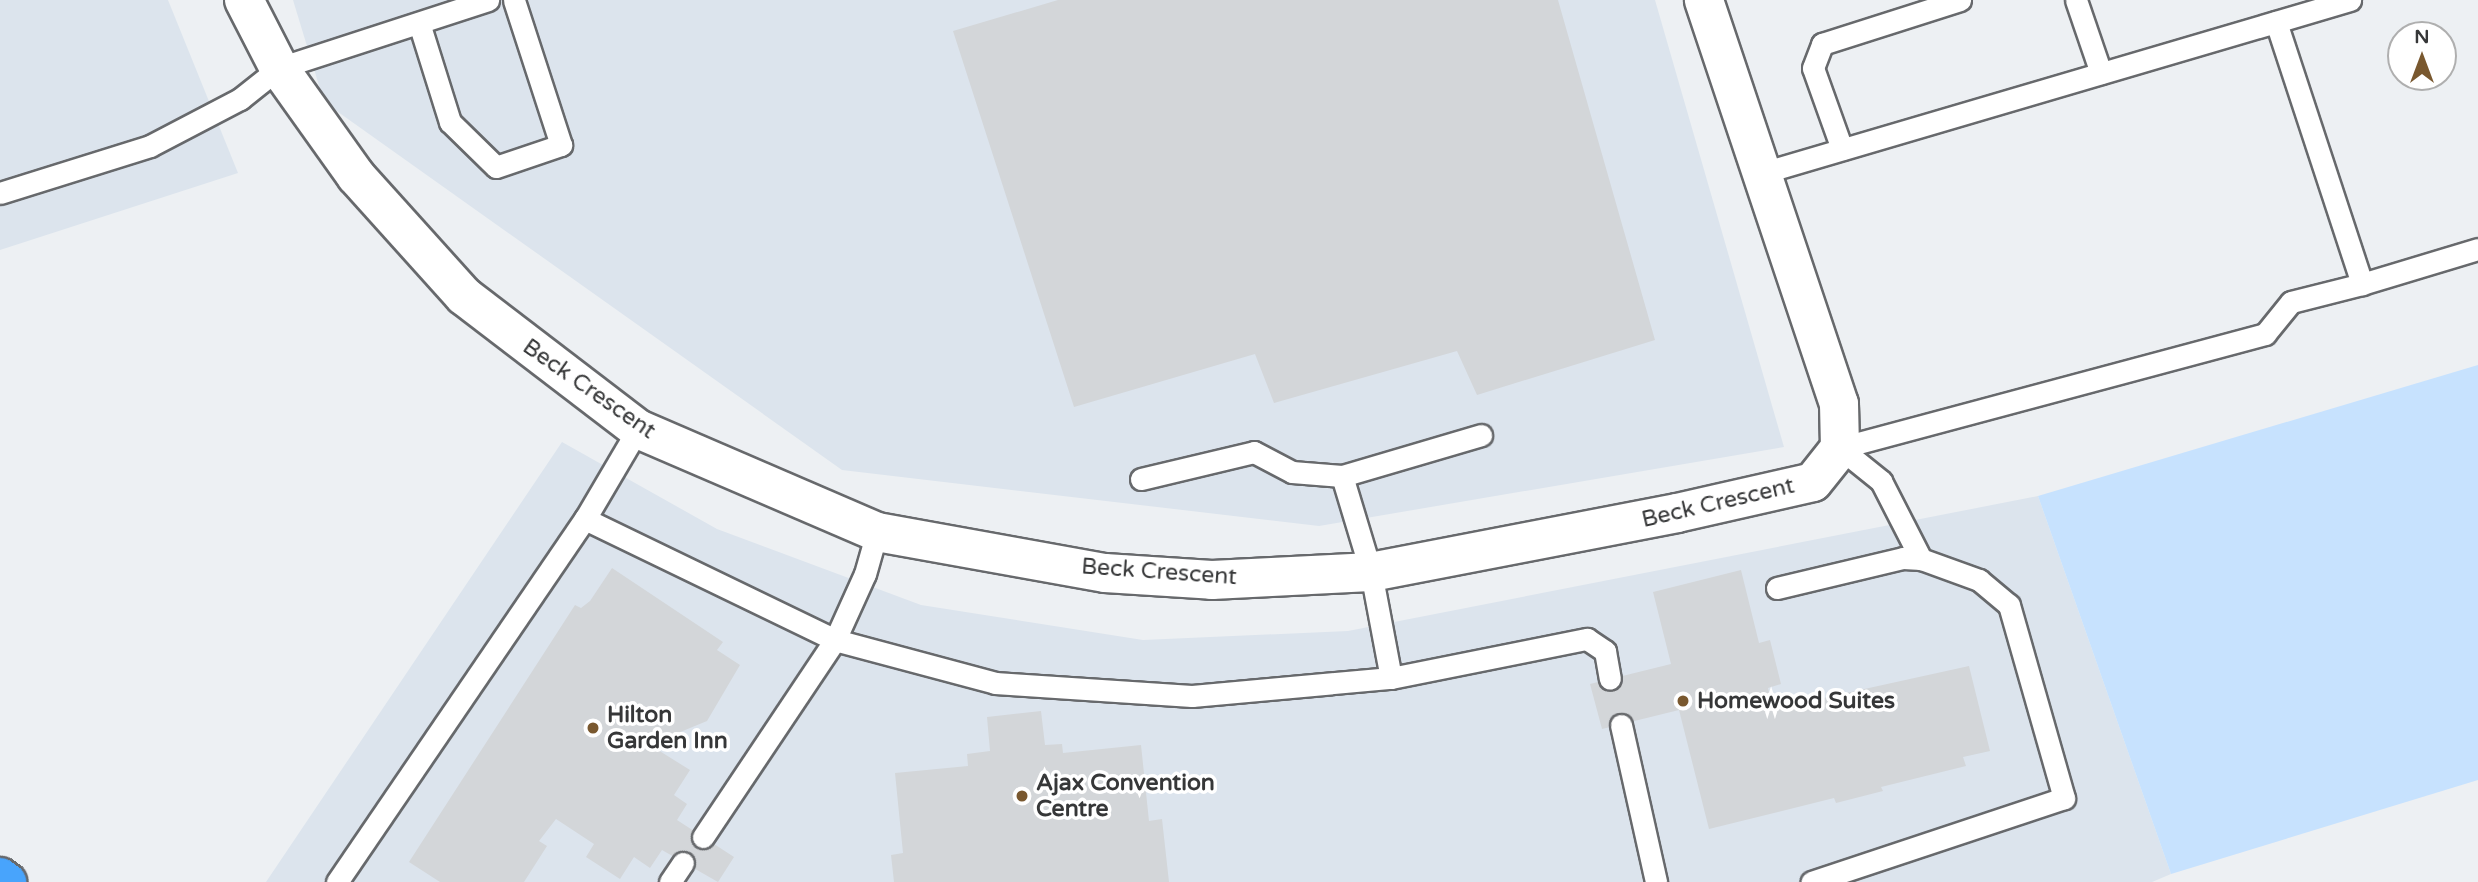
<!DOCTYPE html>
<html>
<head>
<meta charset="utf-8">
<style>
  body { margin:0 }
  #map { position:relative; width:2478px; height:882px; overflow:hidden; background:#edf0f3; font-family:"Varela Round",sans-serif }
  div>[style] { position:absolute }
  .built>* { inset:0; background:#dce4ed }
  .green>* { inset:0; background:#c7e2fe }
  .building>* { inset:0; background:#d3d6d9 }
  .roads { filter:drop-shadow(2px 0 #67696c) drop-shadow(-2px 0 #67696c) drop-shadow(0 2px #67696c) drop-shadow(0 -2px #67696c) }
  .service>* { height:21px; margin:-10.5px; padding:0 10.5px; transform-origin:10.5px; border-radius:10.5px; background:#fff }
  .minor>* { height:38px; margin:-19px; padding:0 19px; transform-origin:19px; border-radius:19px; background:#fff }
  .motorway>* { height:38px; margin:-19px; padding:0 19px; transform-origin:19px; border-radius:19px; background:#48a4fc }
  .dots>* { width:19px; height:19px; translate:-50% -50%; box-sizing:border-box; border:4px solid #fff; border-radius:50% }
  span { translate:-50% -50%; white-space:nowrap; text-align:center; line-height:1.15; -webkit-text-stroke:7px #fff; paint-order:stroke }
  .street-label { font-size:23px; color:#363738 }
  .poi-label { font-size:23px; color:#363738; font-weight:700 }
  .left { translate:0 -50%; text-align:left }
  .north { position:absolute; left:2387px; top:21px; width:70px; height:70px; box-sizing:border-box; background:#fff; border:2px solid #afafaf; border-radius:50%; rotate:0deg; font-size:19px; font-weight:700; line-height:28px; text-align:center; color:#363738 }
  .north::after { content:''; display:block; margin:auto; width:24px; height:32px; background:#79582f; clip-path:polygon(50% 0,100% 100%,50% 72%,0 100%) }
</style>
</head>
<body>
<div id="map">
  <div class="built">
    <div style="clip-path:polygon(0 0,168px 0,238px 173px,0 250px)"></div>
    <div style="clip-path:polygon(293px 0,1655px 0,1784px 447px,1319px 526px,842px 470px,324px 102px)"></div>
    <div style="clip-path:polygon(562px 442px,717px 529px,921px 605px,1143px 640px,1348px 631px,2038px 496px,2171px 874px,2152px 882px,266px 882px)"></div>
  </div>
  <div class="green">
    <div style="clip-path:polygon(2478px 365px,2478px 780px,2171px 874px,2038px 496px)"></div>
  </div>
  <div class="building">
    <div style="clip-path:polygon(1058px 0,1558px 0,1655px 340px,1477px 395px,1457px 351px,1274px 403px,1255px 354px,1074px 407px,953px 31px)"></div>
    <div style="clip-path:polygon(612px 568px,723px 642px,717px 650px,740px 665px,707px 721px,673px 735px,658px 750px,690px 770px,674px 795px,687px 804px,677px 820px,734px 857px,718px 882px,662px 850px,650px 868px,634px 857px,620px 879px,586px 857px,594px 844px,556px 819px,539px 841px,547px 846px,524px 882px,440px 882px,409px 862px,575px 605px,581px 608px,590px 601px)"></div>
    <div style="clip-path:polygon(1741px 570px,1759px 643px,1770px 640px,1781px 684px,1768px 688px,1773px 709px,1969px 666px,1990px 751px,1963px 757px,1966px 766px,1881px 787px,1883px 791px,1836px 803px,1834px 798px,1709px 829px,1679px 710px,1602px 729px,1590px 684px,1671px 664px,1653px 592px)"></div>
    <div style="clip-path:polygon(1041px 711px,1045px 745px,1062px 744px,1063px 753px,1141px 745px,1149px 821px,1162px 819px,1169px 882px,894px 882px,891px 855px,903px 853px,895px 773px,968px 766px,967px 754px,990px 751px,987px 717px)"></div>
  </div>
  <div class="roads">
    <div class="service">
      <div style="left:2076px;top:0;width:77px;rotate:71.1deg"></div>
      <div style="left:2276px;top:22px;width:276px;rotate:71.8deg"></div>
      <div style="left:2362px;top:284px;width:121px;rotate:-16.8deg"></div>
      <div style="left:419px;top:23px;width:104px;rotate:72.6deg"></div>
      <div style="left:450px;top:122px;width:64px;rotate:44.4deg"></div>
      <div style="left:496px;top:167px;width:69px;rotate:-18.7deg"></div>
      <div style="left:561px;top:145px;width:152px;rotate:-108deg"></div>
      <div style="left:1842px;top:149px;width:86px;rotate:-109.7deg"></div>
      <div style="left:1813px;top:68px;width:26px;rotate:-69deg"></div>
      <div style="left:1822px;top:44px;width:145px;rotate:-17.7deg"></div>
      <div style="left:1762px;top:173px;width:613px;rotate:-16.39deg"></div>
      <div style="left:0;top:193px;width:157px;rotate:-17.4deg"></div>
      <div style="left:150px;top:146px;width:102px;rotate:-27.6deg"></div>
      <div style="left:240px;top:99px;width:50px;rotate:-38.5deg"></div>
      <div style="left:279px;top:68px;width:220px;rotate:-18deg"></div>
      <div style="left:638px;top:429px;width:104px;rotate:120.5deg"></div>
      <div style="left:585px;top:519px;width:278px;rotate:25.8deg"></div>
      <div style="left:835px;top:640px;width:72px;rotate:-65.6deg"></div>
      <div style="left:865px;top:574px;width:44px;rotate:-74.1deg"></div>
      <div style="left:1840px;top:448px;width:440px;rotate:-15deg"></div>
      <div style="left:2265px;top:334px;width:41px;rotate:-50.9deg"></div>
      <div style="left:2291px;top:302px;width:73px;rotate:-14.2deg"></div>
      <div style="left:1840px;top:448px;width:53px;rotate:38.8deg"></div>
      <div style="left:1881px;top:481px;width:88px;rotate:62.9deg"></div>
      <div style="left:1141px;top:479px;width:116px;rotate:-13.4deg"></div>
      <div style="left:1254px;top:452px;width:43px;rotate:27.8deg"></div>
      <div style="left:1292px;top:472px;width:50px;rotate:4.6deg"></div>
      <div style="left:1777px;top:588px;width:130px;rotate:-13.4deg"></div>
      <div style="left:1903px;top:558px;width:18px;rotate:3deg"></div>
      <div style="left:1921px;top:559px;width:62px;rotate:19.9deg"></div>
      <div style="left:1979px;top:580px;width:39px;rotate:40deg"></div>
      <div style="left:2009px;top:605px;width:201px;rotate:74.1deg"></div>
      <div style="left:2064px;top:798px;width:266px;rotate:161.6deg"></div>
      <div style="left:1391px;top:678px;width:200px;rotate:-11.3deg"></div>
      <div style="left:1587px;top:639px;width:22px;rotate:34deg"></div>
      <div style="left:1605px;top:651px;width:28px;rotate:80deg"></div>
      <div style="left:1621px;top:725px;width:161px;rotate:77.4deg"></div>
      <div style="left:703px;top:837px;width:237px;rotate:-56.2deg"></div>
      <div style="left:835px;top:640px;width:166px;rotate:15deg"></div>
      <div style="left:995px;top:683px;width:197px;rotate:3.8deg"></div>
      <div style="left:1192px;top:696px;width:200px;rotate:-5.2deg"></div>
      <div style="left:1391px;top:678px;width:108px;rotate:-100.7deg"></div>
      <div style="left:1371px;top:572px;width:100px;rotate:-106.8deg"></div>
      <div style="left:1342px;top:476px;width:145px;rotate:-16.4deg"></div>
      <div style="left:337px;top:882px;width:440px;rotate:-55.7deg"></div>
      <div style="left:670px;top:882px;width:23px;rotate:-56deg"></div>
    </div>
    <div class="minor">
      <div style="left:244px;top:0;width:76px;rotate:62.8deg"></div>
      <div style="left:279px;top:68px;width:133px;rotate:54.5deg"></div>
      <div style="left:356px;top:176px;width:161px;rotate:48deg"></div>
      <div style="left:464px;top:296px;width:219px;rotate:37.4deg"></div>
      <div style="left:638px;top:429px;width:260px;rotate:23.3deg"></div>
      <div style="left:877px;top:532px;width:232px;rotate:10.2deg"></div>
      <div style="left:1105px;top:573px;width:107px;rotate:3.7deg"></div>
      <div style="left:1212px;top:580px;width:159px;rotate:-2.9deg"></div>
      <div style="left:1371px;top:572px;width:312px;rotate:-10.9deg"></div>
      <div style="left:1677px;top:513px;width:139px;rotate:-12.8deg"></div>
      <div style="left:1813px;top:482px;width:43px;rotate:-51.5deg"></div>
      <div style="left:1840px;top:448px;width:44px;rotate:-91.3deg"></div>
      <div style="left:1839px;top:404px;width:426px;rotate:-108.5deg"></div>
    </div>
    <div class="motorway">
      <div style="left:0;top:877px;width:9px;rotate:36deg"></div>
    </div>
  </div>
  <div class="dots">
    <div style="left:1683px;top:701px;background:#79582f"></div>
    <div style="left:593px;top:728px;background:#79582f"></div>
    <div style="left:1022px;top:796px;background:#79582f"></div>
  </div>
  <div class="street-label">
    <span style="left:589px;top:389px;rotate:35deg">Beck Crescent</span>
    <span style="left:1718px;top:503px;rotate:-13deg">Beck Crescent</span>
    <span style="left:1159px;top:572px;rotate:4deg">Beck Crescent</span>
  </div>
  <div class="poi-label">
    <span class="left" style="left:1697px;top:701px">Homewood Suites</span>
    <span class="left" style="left:607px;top:728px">Hilton<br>Garden Inn</span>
    <span class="left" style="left:1036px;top:796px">Ajax Convention<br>Centre</span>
  </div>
  <div class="north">N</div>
</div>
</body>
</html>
